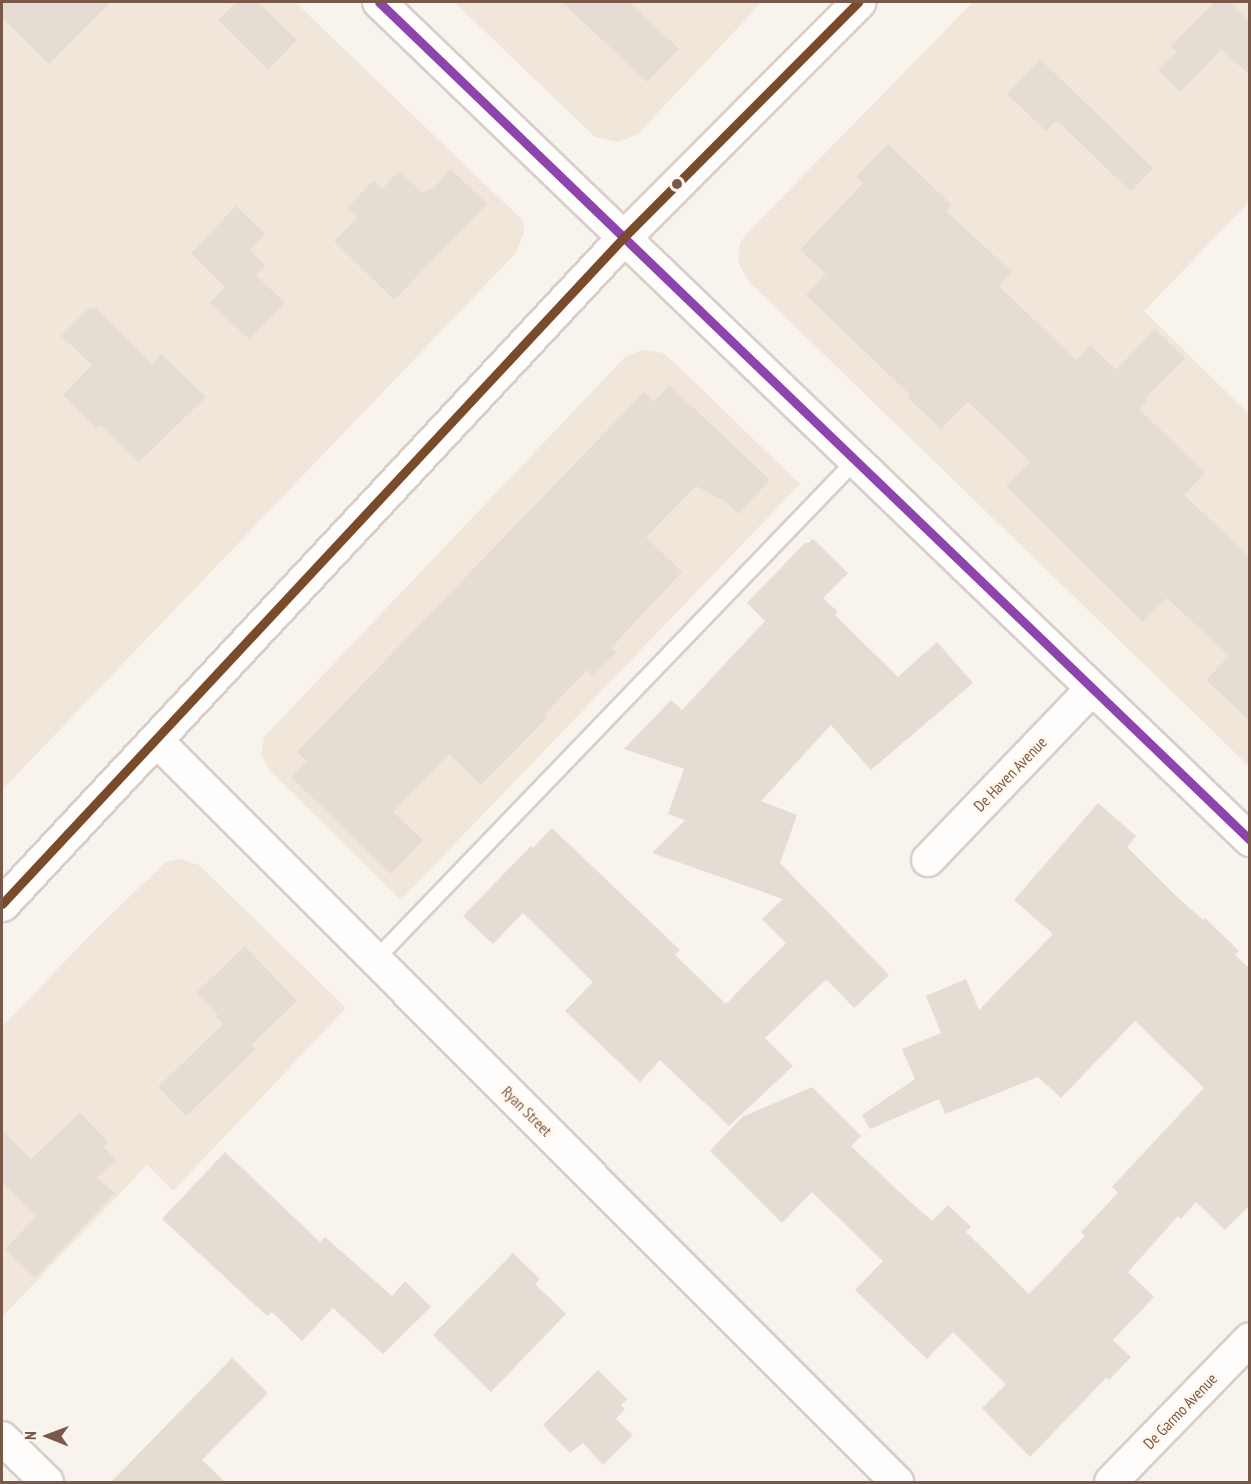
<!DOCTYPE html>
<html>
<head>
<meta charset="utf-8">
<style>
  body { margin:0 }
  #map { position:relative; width:1251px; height:1484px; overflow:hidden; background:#f8f3ed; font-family:"PT Sans Narrow",sans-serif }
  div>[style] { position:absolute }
  .residential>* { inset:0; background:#f1e6da }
  .building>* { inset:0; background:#e5dcd4 }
  .roads { filter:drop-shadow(2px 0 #d8cfca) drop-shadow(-2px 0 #d8cfca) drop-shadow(0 2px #d8cfca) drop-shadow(0 -2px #d8cfca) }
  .lane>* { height:15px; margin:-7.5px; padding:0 7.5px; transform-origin:7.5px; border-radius:7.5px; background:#fefdfc }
  .street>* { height:32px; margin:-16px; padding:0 16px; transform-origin:16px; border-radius:16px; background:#fefdfc }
  .secondary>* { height:33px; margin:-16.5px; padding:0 16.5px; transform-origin:16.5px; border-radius:16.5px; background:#fefdfc }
  .bus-1>* { height:9px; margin:-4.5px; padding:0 4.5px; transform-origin:4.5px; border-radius:4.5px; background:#8e44ad }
  .bus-2>* { height:9px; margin:-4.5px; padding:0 4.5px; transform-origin:4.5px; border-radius:4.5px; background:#7a4b2a }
  .dots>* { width:16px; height:16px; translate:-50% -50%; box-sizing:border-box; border:3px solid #fff8ef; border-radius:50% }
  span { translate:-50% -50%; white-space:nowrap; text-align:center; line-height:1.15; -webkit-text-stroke:6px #fff8ef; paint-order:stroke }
  .street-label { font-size:16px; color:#79594a }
  .frame { position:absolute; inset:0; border:3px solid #79594a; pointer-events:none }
  .north { position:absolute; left:18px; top:1406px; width:60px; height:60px; -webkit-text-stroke:4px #fff8ef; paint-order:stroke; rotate:271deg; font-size:16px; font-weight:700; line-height:24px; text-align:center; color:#79594a }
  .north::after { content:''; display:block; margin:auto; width:21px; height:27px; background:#79594a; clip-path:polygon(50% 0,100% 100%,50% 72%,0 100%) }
</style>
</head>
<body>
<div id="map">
  <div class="residential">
    <div style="clip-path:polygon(2px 2px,295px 2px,514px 212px,522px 220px,525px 230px,516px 253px,2px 790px)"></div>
    <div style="clip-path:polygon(454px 2px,762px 2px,637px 135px,618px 142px,595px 137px)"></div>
    <div style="clip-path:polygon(973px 2px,1249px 2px,1249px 202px,1144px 311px,1249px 414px,1249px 766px,749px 282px,738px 262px,740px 243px,747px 233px)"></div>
    <div style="clip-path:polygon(643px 350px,663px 353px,674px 362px,800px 484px,401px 900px,270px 771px,261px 754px,264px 737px,626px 356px)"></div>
    <div style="clip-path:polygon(180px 859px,199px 865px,346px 1008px,173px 1191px,147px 1165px,2px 1317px,2px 1027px,97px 928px,166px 862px)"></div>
  </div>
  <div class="building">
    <div style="clip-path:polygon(2px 2px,111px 2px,49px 64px,2px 17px)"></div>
    <div style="clip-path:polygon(236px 2px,258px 2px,297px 40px,268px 70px,218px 20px)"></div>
    <div style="clip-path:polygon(562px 2px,629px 2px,679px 49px,647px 82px)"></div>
    <div style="clip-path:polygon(1215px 2px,1230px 2px,1250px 21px,1250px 75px,1221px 50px,1180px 92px,1158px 70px,1177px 52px,1171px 46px)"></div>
    <div style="clip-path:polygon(1040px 59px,1153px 168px,1131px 192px,1065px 128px,1056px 121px,1046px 131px,1007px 94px)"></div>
    <div style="clip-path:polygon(888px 144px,952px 205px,946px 211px,1012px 272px,999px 286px,1076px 360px,1091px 345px,1116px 370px,1155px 329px,1185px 358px,1145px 398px,1148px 400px,1139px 409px,1205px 473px,1184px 495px,1250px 557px,1250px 721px,1206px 680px,1229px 656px,1167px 598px,1143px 622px,1006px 486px,1030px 462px,1003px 435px,968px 402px,941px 429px,908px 398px,910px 395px,806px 295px,826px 274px,800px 250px,863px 183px,856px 177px)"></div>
    <div style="clip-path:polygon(451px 169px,487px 204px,394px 300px,334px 241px,357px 218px,347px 208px,374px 180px,382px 189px,399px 171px,424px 194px,430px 188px,432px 190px)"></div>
    <div style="clip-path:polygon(236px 206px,265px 234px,250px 250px,265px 266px,256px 275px,285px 303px,249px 339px,210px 303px,225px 287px,191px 253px)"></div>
    <div style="clip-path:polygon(90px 307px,92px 310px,95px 307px,152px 364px,161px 354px,206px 397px,139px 462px,100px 425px,96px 428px,63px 395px,92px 365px,61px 336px)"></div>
    <div style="clip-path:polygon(669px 385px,770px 480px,738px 514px,726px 502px,696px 486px,646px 537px,682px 572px,611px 648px,616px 653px,593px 676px,587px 670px,545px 714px,548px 717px,481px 785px,449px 754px,393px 812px,423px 840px,391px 874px,291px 777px,307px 761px,297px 752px,644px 392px,654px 402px)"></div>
    <div style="clip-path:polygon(813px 539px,848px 573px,823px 598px,838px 612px,835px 615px,898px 677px,937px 642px,973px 683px,871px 770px,831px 725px,761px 801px,797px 815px,780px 863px,889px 975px,854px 1008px,827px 980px,822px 983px,765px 1038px,793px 1066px,729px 1126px,660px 1060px,640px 1082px,565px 1011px,593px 982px,523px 913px,493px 944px,463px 916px,531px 846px,533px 848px,552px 828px,680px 950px,675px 955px,726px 1004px,786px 943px,762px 919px,783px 899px,652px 853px,685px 820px,668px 814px,684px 769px,624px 749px,671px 700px,682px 710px,765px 621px,747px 603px,806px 542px,808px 543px)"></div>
    <div style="clip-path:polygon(1098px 803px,1136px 836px,1127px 847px,1176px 896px,1203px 920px,1205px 918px,1239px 951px,1235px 955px,1250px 969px,1250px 1205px,1225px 1230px,1196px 1202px,1181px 1219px,1178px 1216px,1128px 1272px,1154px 1297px,1113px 1340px,1131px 1357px,1109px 1380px,1106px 1378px,1030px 1457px,982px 1408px,1006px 1384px,953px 1332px,927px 1359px,855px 1290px,883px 1261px,812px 1192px,782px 1223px,710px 1151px,742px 1117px,812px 1087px,861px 1136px,851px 1146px,897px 1190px,932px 1221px,948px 1205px,971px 1227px,966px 1232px,1029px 1294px,1085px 1236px,1081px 1232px,1118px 1193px,1112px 1187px,1204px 1088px,1135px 1021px,1061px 1098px,1038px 1077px,945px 1114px,939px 1099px,870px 1129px,862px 1115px,915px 1079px,902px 1049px,941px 1033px,926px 996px,966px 979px,979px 1010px,1053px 934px,1014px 900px)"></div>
    <div style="clip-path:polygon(245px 946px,297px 1001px,251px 1045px,256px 1049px,186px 1116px,158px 1087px,223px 1024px,216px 1017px,218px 1015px,196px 993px)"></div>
    <div style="clip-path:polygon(80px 1113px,108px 1142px,104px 1147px,116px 1160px,97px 1178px,115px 1193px,35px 1278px,5px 1249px,36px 1217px,2px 1182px,2px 1130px,31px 1159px)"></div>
    <div style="clip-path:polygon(225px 1152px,320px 1242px,325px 1237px,392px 1296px,405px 1281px,431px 1307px,383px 1354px,333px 1308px,302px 1341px,272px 1312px,267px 1316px,162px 1219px)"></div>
    <div style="clip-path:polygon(513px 1253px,540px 1279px,535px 1284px,566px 1314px,491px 1392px,433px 1335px)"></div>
    <div style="clip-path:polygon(232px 1358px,268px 1393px,202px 1460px,225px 1482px,111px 1482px)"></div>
    <div style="clip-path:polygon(598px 1370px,627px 1399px,621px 1405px,625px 1409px,616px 1419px,633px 1435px,603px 1465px,583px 1443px,570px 1453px,543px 1425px)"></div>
  </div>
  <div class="roads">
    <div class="lane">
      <div style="left:375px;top:959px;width:692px;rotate:-46.11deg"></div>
    </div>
    <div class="street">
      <div style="left:379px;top:2px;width:1209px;rotate:43.89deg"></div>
      <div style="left:156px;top:740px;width:1049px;rotate:45.04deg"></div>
      <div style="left:928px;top:860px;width:237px;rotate:-46.2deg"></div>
      <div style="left:2px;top:1438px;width:63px;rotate:44.4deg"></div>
      <div style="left:1111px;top:1482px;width:199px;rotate:-45.8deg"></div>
    </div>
    <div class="secondary">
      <div style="left:2px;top:904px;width:912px;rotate:-47deg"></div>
      <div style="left:624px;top:237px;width:332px;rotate:-45.1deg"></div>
    </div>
  </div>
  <div class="bus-1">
    <div style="left:379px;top:2px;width:1209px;rotate:43.89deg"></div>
  </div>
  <div class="bus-2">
    <div style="left:2px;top:904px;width:912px;rotate:-47deg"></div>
    <div style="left:624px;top:237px;width:332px;rotate:-45.1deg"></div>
  </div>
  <div class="dots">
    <div style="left:677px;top:184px;background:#79594a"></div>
  </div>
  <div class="street-label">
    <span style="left:1010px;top:774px;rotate:-46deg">De Haven Avenue</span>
    <span style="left:527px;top:1111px;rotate:45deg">Ryan Street</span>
    <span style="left:1180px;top:1411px;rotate:-46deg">De Garmo Avenue</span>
  </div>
  <div class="frame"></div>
  <div class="north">N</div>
</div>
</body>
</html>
